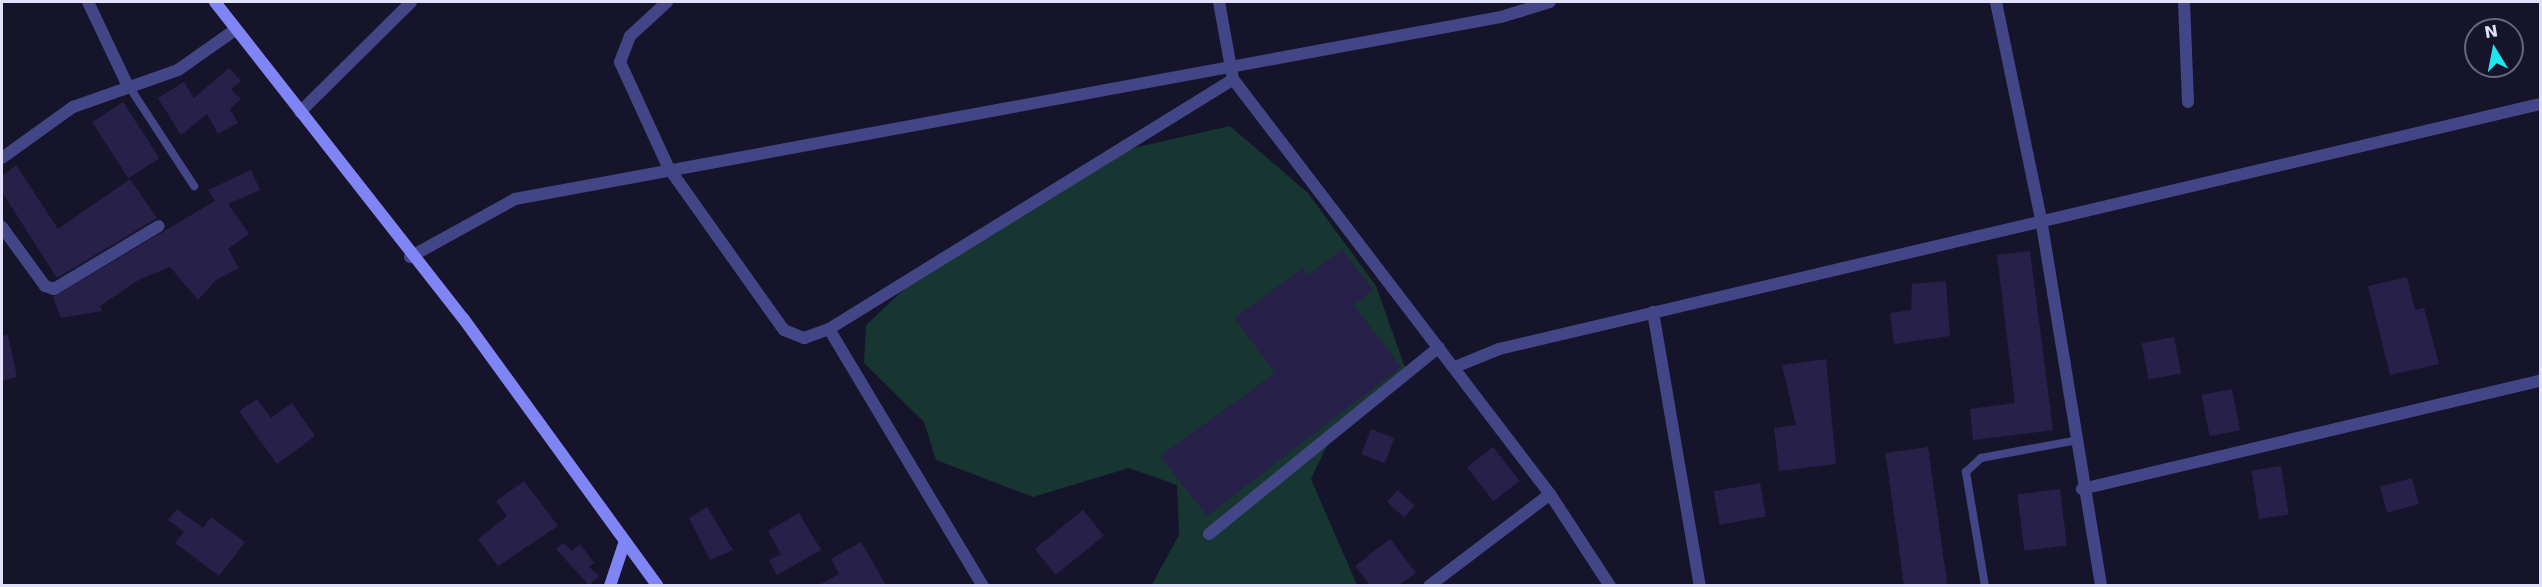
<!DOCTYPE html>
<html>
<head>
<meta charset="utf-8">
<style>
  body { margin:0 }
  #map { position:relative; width:2542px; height:587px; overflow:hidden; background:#16142b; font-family:"DejaVu Sans",sans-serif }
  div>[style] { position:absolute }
  .green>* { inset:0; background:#173531 }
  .building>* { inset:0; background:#27214a; transform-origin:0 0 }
  .service>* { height:8px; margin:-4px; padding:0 4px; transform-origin:4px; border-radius:4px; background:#434686 }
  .minor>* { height:12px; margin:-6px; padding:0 6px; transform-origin:6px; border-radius:6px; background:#434686 }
  .secondary>* { height:12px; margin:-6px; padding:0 6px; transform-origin:6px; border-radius:6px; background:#7f85f4 }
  span { translate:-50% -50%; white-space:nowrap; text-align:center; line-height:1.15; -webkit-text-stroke:4.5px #16142b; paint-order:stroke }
  .frame { position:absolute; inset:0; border:3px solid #e2e0fc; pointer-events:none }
  .north { position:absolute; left:2464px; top:18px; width:60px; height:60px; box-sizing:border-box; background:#16142b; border:2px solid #68667f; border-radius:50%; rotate:350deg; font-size:16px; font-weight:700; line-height:24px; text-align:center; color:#e2e0fc }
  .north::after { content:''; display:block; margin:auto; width:21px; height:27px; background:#1de7ec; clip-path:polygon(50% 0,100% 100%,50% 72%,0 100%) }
</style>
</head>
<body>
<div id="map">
  <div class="green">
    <div style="clip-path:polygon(1230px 126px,1308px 193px,1376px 286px,1406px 370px,1332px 435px,1311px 479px,1357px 585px,1151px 586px,1179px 535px,1177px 485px,1129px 468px,1033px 497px,936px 460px,924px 422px,864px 363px,866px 325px,912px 282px,1129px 149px)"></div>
  </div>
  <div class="building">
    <div style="clip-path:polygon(229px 68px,241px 81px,231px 89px,241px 99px,230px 109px,238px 123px,218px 134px,207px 114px,181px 135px,158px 98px,184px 82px,194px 98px)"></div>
    <div style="left:123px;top:102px;width:67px;height:37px;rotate:57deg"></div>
    <div style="clip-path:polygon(16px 165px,58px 229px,130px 179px,157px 218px,57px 278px,2px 192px,2px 176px)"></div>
    <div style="clip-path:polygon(251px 170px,260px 190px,228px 204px,249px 234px,228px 249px,239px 268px,216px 280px,198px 300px,170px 267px,140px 279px,100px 306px,102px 311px,61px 318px,53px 297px,215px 201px,208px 190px)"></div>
    <div style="clip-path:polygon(1342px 249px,1373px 290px,1354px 305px,1401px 367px,1207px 516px,1160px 456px,1275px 373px,1234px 318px,1303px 268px,1308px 275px)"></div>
    <div style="clip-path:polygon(2030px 251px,2053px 430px,1973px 440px,1970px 409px,2015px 403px,1997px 255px)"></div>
    <div style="clip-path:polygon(2407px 277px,2415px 310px,2424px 308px,2439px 364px,2390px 375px,2368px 286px)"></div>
    <div style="clip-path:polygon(1946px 281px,1950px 336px,1894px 344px,1890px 313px,1911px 310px,1912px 284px)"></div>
    <div style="clip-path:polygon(8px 335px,17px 377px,2px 381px,2px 336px)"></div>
    <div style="left:2174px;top:337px;width:37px;height:33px;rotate:79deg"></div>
    <div style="clip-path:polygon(1826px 359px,1836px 464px,1779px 471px,1774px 428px,1796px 425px,1782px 365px)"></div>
    <div style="left:2232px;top:389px;width:42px;height:31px;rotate:79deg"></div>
    <div style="clip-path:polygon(257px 399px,271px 418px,292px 403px,315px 436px,277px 464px,239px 411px)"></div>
    <div style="left:1371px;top:429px;width:25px;height:27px;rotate:21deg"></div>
    <div style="left:1493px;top:447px;width:43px;height:33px;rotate:52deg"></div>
    <div style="left:1928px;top:447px;width:139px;height:43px;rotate:82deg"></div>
    <div style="left:2281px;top:466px;width:49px;height:30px;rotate:81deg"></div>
    <div style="left:2412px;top:478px;width:27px;height:33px;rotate:75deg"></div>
    <div style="clip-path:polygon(524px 481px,558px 526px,498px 566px,478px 539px,507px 516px,496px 501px)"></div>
    <div style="left:1760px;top:483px;width:34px;height:47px;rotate:80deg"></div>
    <div style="left:2060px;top:489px;width:57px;height:43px;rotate:83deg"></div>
    <div style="left:1398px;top:490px;width:23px;height:16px;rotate:43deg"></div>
    <div style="clip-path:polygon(707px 507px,733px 550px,710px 560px,689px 518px)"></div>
    <div style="clip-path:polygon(177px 509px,203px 528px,211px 517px,245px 542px,219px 576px,175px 543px,184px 532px,168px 520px)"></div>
    <div style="left:1083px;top:510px;width:33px;height:62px;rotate:51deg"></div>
    <div style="clip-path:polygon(799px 513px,821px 550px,777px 575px,769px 560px,781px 554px,768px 531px)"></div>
    <div style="clip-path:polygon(1390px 539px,1416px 573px,1399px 585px,1370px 585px,1355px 566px)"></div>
    <div style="clip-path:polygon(861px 542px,886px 585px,819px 585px,839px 574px,831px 559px)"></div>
    <div style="clip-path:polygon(563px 543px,572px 551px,580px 544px,594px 563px,589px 567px,599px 576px,589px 585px,556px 549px)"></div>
  </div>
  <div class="service">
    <div style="left:128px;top:85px;width:121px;rotate:56.8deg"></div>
    <div style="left:1985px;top:586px;width:116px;rotate:-99.5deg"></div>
    <div style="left:1966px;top:472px;width:21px;rotate:-43deg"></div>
    <div style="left:1981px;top:458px;width:94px;rotate:-10.5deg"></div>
  </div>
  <div class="minor">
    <div style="left:88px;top:2px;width:91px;rotate:64.6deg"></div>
    <div style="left:667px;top:2px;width:50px;rotate:137.4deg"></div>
    <div style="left:630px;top:36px;width:28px;rotate:111deg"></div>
    <div style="left:620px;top:62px;width:115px;rotate:65.4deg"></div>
    <div style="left:668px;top:167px;width:200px;rotate:54.6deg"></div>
    <div style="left:784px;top:330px;width:22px;rotate:22deg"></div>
    <div style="left:804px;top:338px;width:27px;rotate:-20deg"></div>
    <div style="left:829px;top:329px;width:475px;rotate:-31.7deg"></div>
    <div style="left:1219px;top:2px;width:78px;rotate:79.7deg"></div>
    <div style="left:1233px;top:79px;width:522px;rotate:52.63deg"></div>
    <div style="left:1550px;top:494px;width:110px;rotate:56.9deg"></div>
    <div style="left:1996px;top:2px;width:222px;rotate:78.3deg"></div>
    <div style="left:2041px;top:219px;width:372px;rotate:80.7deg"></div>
    <div style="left:2184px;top:2px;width:100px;rotate:87.7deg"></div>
    <div style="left:300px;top:112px;width:156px;rotate:-44.7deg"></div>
    <div style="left:2px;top:158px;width:87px;rotate:-35.7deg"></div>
    <div style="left:73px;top:107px;width:111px;rotate:-19.4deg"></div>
    <div style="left:178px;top:70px;width:70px;rotate:-35.1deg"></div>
    <div style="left:2px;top:227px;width:73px;rotate:53.9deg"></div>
    <div style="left:45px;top:286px;width:9px;rotate:18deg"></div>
    <div style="left:54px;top:289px;width:122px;rotate:-31deg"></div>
    <div style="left:410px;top:257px;width:120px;rotate:-28.9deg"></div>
    <div style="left:515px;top:199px;width:1003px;rotate:-10.46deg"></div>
    <div style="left:1501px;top:17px;width:51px;rotate:-17deg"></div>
    <div style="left:1653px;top:312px;width:278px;rotate:80.3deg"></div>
    <div style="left:829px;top:329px;width:300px;rotate:59.1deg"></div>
    <div style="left:1455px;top:367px;width:48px;rotate:-22.2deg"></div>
    <div style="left:1499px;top:349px;width:1069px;rotate:-13.24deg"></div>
    <div style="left:2082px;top:489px;width:471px;rotate:-13.3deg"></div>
    <div style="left:1209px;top:534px;width:296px;rotate:-39.1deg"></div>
    <div style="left:1429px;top:586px;width:152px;rotate:-37.2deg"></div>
  </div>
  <div class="secondary">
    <div style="left:215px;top:2px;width:402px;rotate:51.9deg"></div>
    <div style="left:463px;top:318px;width:331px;rotate:54deg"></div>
    <div style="left:610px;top:586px;width:47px;rotate:-71.6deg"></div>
  </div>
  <div class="frame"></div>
  <div class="north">N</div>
</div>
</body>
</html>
